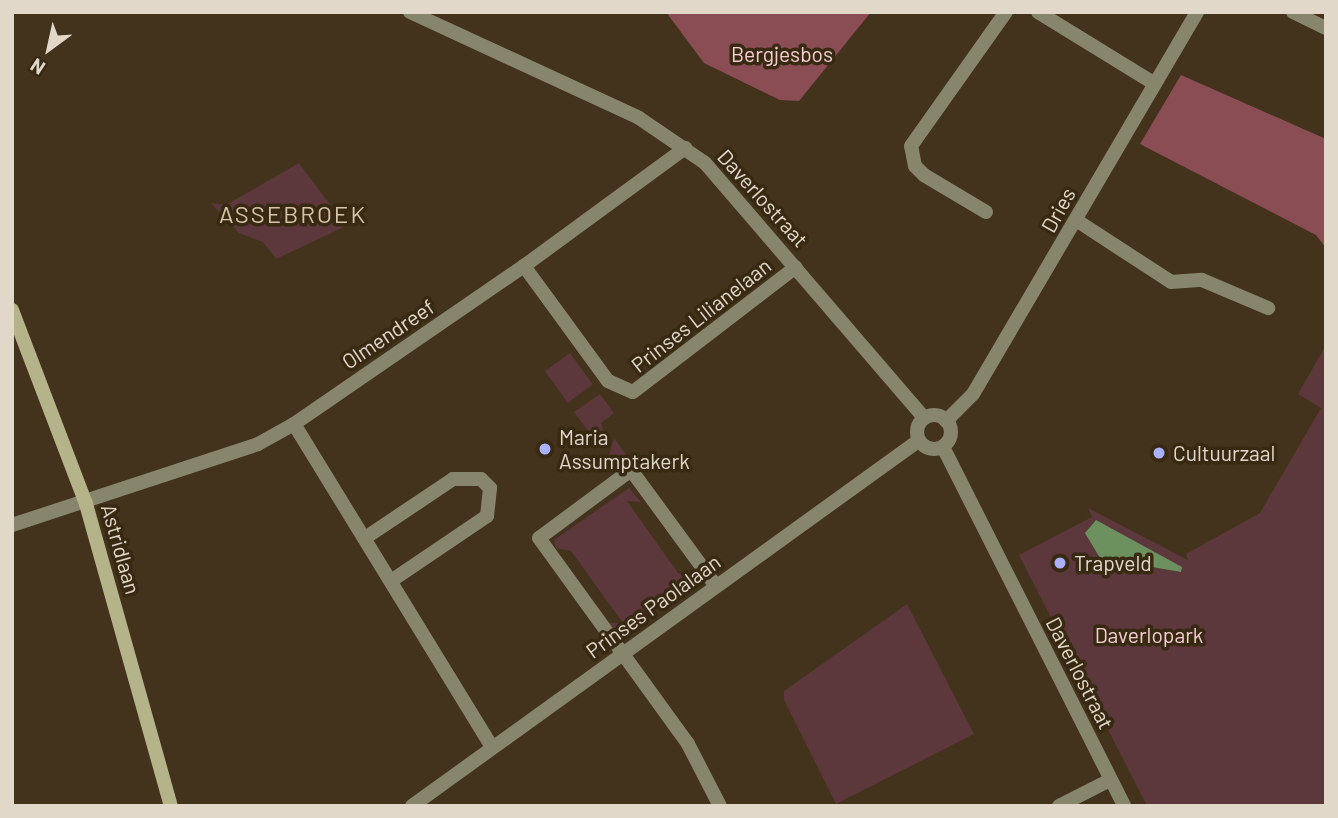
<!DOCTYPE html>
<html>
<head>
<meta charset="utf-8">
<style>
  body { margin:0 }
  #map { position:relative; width:1338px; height:818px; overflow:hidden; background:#43331c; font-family:Barlow,sans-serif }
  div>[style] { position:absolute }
  .green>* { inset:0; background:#5c373b; transform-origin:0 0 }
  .forest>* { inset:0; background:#8a4d54 }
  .water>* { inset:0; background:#6d905f }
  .minor>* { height:14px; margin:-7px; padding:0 7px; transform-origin:7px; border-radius:7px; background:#87866c }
  .minor>.ring { margin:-7px; padding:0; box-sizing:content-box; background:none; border:14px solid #87866c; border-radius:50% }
  .secondary>* { height:14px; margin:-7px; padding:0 7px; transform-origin:7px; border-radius:7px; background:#b4b38a }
  .dots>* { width:19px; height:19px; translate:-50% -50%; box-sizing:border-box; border:4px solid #382912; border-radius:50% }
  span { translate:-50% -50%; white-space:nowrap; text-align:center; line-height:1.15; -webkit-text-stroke:7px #382912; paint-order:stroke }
  .park-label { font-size:21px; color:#f5ced1 }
  .street-label { font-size:21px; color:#e2d8ca }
  .poi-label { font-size:21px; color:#e2d8ca }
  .left { translate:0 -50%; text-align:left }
  .quarter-label { font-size:24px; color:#d8c4a9; letter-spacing:2px }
  .frame { position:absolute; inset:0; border:14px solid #e2d8ca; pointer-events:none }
  .north { position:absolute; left:14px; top:14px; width:70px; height:70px; -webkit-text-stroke:5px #382912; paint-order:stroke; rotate:213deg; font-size:19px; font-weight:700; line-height:28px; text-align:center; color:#e2d8ca }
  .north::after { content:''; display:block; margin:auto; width:24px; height:32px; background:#e2d8ca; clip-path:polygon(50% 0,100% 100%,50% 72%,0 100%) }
</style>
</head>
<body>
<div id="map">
  <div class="green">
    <div style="clip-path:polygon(299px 163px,346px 226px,276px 259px,263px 242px,239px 233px,211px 203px,226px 205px)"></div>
    <div style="clip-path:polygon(1326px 345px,1326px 806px,1147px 806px,1019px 555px,1092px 517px,1088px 508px,1188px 560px,1186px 554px,1260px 513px,1321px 408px,1298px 394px)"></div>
    <div style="left:570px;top:353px;width:39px;height:31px;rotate:54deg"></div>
    <div style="clip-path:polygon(600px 394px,614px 413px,601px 423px,607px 442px,600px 447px,574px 412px)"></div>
    <div style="clip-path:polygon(614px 438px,633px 464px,619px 473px,608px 458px)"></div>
    <div style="clip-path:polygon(629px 488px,641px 502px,627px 501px,678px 573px,695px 577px,617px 632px,609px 623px,623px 623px,571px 551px,556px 548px,554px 540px)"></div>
    <div style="clip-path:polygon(907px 604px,974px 734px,836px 804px,784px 700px,784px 691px)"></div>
  </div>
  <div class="forest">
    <div style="clip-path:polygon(666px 12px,871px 12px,799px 101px,780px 100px,704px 63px)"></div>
    <div style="clip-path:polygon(1181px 75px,1326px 139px,1326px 248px,1316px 235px,1140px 144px)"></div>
  </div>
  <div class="water">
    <div style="clip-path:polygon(1096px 520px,1182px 567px,1181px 572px,1100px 558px,1085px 533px)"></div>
  </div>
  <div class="minor">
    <div style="left:410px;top:12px;width:252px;rotate:24.8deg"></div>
    <div style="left:639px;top:118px;width:80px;rotate:34.3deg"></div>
    <div style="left:705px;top:163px;width:336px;rotate:49.3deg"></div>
    <div style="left:1038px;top:12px;width:137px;rotate:31.6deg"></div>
    <div style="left:1293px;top:12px;width:37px;rotate:26deg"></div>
    <div style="left:986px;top:212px;width:72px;rotate:-149.2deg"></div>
    <div style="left:924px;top:175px;width:13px;rotate:-135deg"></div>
    <div style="left:915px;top:166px;width:20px;rotate:-101deg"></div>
    <div style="left:911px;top:146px;width:164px;rotate:-54.7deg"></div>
    <div style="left:1076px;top:220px;width:113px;rotate:33.1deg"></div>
    <div style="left:1171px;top:282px;width:31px;rotate:-4deg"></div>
    <div style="left:1202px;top:280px;width:72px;rotate:23deg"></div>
    <div style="left:524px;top:266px;width:142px;rotate:53.9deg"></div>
    <div style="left:608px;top:381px;width:27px;rotate:24deg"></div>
    <div style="left:633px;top:392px;width:205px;rotate:-37.5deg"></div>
    <div class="ring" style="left:917px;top:415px;width:20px;height:20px"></div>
    <div style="left:946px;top:421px;width:38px;rotate:-45deg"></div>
    <div style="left:973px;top:394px;width:443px;rotate:-59.6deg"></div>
    <div style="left:294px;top:424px;width:379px;rotate:58.5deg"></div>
    <div style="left:943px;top:447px;width:402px;rotate:63.2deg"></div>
    <div style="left:12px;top:525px;width:259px;rotate:-18.2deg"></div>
    <div style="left:258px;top:444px;width:41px;rotate:-29.1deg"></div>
    <div style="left:294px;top:424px;width:279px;rotate:-34.5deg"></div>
    <div style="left:524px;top:266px;width:200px;rotate:-36.2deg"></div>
    <div style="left:365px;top:538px;width:106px;rotate:-33.8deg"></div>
    <div style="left:453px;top:479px;width:28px"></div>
    <div style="left:481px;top:479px;width:13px;rotate:45deg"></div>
    <div style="left:490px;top:488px;width:28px;rotate:96deg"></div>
    <div style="left:487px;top:516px;width:116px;rotate:145.9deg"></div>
    <div style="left:716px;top:586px;width:144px;rotate:-126.2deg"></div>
    <div style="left:631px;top:470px;width:114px;rotate:143.5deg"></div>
    <div style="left:539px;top:538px;width:254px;rotate:54.1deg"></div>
    <div style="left:688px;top:744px;width:70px;rotate:62.7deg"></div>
    <div style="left:412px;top:806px;width:624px;rotate:-35.8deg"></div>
    <div style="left:1059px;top:806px;width:57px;rotate:-27deg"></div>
  </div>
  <div class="secondary">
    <div style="left:12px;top:310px;width:208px;rotate:69.1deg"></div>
    <div style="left:86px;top:504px;width:314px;rotate:74.3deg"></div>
  </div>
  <div class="dots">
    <div style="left:545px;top:449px;background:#a9b0fc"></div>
    <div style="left:1159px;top:453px;background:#a9b0fc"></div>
    <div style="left:1060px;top:563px;background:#a9b0fc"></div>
  </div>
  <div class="park-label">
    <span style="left:782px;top:54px">Bergjesbos</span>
    <span style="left:1149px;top:635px">Daverlopark</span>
  </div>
  <div class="street-label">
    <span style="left:763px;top:198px;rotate:48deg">Daverlostraat</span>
    <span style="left:1058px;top:210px;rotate:-61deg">Dries</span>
    <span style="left:701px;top:315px;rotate:-38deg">Prinses Lilianelaan</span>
    <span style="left:388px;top:334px;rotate:-34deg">Olmendreef</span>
    <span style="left:121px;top:549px;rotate:74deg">Astridlaan</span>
    <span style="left:653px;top:606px;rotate:-36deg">Prinses Paolalaan</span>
    <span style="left:1080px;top:673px;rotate:63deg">Daverlostraat</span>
  </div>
  <div class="poi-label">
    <span class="left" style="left:559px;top:449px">Maria<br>Assumptakerk</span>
    <span class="left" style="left:1173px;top:453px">Cultuurzaal</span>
    <span class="left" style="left:1074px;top:563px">Trapveld</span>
  </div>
  <div class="quarter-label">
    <span style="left:293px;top:214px">ASSEBROEK</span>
  </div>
  <div class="frame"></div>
  <div class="north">N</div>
</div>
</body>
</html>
